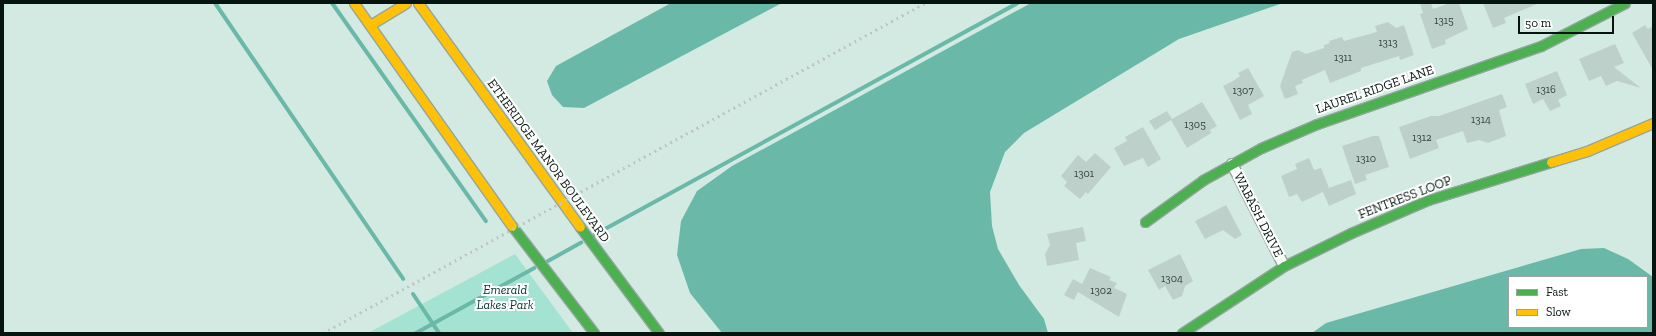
<!DOCTYPE html>
<html>
<head>
<meta charset="utf-8">
<style>
  body { margin:0 }
  #map { position:relative; width:1656px; height:336px; overflow:hidden; background:#d3eae3; font-family:"Zilla Slab",serif }
  div>[style] { position:absolute }
  .green>* { inset:0; background:#a4e2d2 }
  .water>* { inset:0; background:#6ab9a8 }
  .stream>* { height:4px; margin:-2px; padding:0 2px; transform-origin:2px; border-radius:2px; background:#6ab9a8 }
  .building>* { inset:0; background:#bed0ca }
  .roads { filter:drop-shadow(1px 0 #94a6a0) drop-shadow(-1px 0 #94a6a0) drop-shadow(0 1px #94a6a0) drop-shadow(0 -1px #94a6a0) }
  .street>* { height:10px; margin:-5px; padding:0 5px; transform-origin:5px; border-radius:5px; background:#f8fcfb }
  .fast>* { height:9px; margin:-4.5px; padding:0 4.5px; transform-origin:4.5px; border-radius:4.5px; background:#4caf50 }
  .slow>* { height:9px; margin:-4.5px; padding:0 4.5px; transform-origin:4.5px; border-radius:4.5px; background:#ffc107 }
  .rail>* { height:3px; margin-top:-1.5px; transform-origin:0; background:repeating-linear-gradient(90deg,#bfc6c4 0 2px,transparent 0 6px) }
  span { translate:-50% -50%; white-space:nowrap; text-align:center; line-height:1.15; -webkit-text-stroke:4px #fff; paint-order:stroke }
  .number-label { font-size:11px; color:#364540 }
  .number-label span { -webkit-text-stroke-width:0 }
  .street-label { font-size:13px; color:#061410 }
  .park-label { font-size:13px; color:#013229; font-style:italic }
  .frame { position:absolute; inset:0; border:4px solid #061410; pointer-events:none }
  .legend { position:absolute; left:1508px; top:276px; width:140px; height:52px; box-sizing:border-box; background:#fff; border:1px solid #9ba19f; margin:0; padding:5px 7px; list-style:none; font-size:12px; color:#061410 }
  .legend li { display:flex; align-items:center; gap:8px; height:20px }
  .legend b { width:20px; border:1px solid #9ba19f }
  .scale { position:absolute; left:1518px; top:16px; width:96px; height:18px; box-sizing:border-box; border:2px solid #061410; border-top:0; padding-left:5px; font-size:12px; line-height:14px; white-space:nowrap; color:#061410; -webkit-text-stroke:3px #fff; paint-order:stroke }
</style>
</head>
<body>
<div id="map">
  <div class="green">
    <div style="clip-path:polygon(515px 254px,573px 333px,368px 333px)"></div>
  </div>
  <div class="water">
    <div style="clip-path:polygon(671px 3px,782px 3px,584px 108px,563px 107px,552px 95px,547px 81px,556px 66px)"></div>
    <div style="clip-path:polygon(1031px 3px,1283px 3px,1179px 39px,1024px 133px,1005px 152px,990px 192px,992px 226px,998px 249px,1019px 285px,1044px 319px,1048px 333px,722px 333px,690px 293px,677px 255px,681px 221px,697px 191px,732px 166px)"></div>
    <div style="clip-path:polygon(evenodd,1604px 248px,1628px 259px,1653px 277px,1653px 333px,1312px 333px,1326px 323px,1581px 249px,1604px 248px,1509px 277px,1647px 277px,1647px 327px,1509px 327px,1509px 277px)"></div>
  </div>
  <div class="stream">
    <div style="left:215px;top:3px;width:334px;rotate:55.7deg"></div>
    <div style="left:332px;top:3px;width:267px;rotate:54.8deg"></div>
    <div style="left:594px;top:235px;width:483px;rotate:-28.7deg"></div>
    <div style="left:548px;top:261px;width:38px;rotate:-29deg"></div>
    <div style="left:413px;top:294px;width:47px;rotate:56.3deg"></div>
    <div style="left:416px;top:333px;width:135px;rotate:-28.8deg"></div>
  </div>
  <div class="building">
    <div style="clip-path:polygon(1420px 3px,1431px 3px,1433px 9px,1450px 3px,1459px 3px,1468px 29px,1445px 40px,1446px 44px,1432px 49px,1420px 14px,1423px 13px)"></div>
    <div style="clip-path:polygon(1483px 3px,1539px 3px,1504px 18px,1506px 23px,1493px 28px)"></div>
    <div style="clip-path:polygon(1388px 22px,1396px 28px,1404px 25px,1414px 55px,1400px 60px,1399px 56px,1361px 68px,1361px 71px,1330px 83px,1325px 70px,1302px 80px,1303px 83px,1295px 86px,1298px 94px,1285px 99px,1280px 86px,1292px 52px,1298px 50px,1306px 54px,1324px 48px,1324px 45px,1330px 43px,1329px 41px,1342px 37px,1344px 41px,1377px 32px,1375px 26px)"></div>
    <div style="clip-path:polygon(1645px 25px,1648px 29px,1653px 26px,1653px 70px,1632px 33px)"></div>
    <div style="clip-path:polygon(1615px 44px,1624px 63px,1614px 67px,1641px 88px,1617px 81px,1606px 86px,1601px 76px,1589px 81px,1579px 59px)"></div>
    <div style="clip-path:polygon(1248px 68px,1264px 96px,1248px 105px,1252px 114px,1240px 120px,1223px 86px,1233px 81px,1240px 76px,1238px 73px)"></div>
    <div style="clip-path:polygon(1557px 71px,1567px 95px,1558px 100px,1561px 106px,1550px 111px,1543px 99px,1533px 104px,1525px 84px)"></div>
    <div style="clip-path:polygon(1502px 94px,1507px 107px,1499px 110px,1506px 136px,1488px 143px,1479px 140px,1467px 143px,1463px 131px,1436px 140px,1439px 148px,1410px 159px,1399px 127px,1431px 116px,1439px 116px)"></div>
    <div style="clip-path:polygon(1202px 102px,1217px 126px,1210px 130px,1211px 133px,1187px 148px,1171px 120px,1155px 130px,1149px 121px,1167px 111px,1172px 119px)"></div>
    <div style="clip-path:polygon(1143px 127px,1161px 159px,1148px 167px,1143px 158px,1124px 166px,1114px 148px,1127px 141px,1125px 137px)"></div>
    <div style="clip-path:polygon(1373px 136px,1379px 136px,1389px 167px,1365px 175px,1367px 180px,1355px 184px,1342px 146px)"></div>
    <div style="clip-path:polygon(1095px 153px,1111px 167px,1088px 194px,1086px 192px,1080px 199px,1064px 186px,1067px 182px,1061px 176px,1078px 155px,1086px 162px)"></div>
    <div style="clip-path:polygon(1309px 158px,1314px 170px,1321px 168px,1329px 188px,1351px 180px,1356px 194px,1329px 206px,1323px 192px,1302px 202px,1297px 194px,1289px 197px,1281px 176px,1297px 169px,1295px 164px)"></div>
    <div style="clip-path:polygon(1226px 205px,1242px 235px,1235px 239px,1223px 230px,1205px 239px,1195px 221px)"></div>
    <div style="clip-path:polygon(1083px 227px,1086px 241px,1076px 243px,1079px 260px,1047px 266px,1045px 254px,1050px 245px,1047px 234px)"></div>
    <div style="clip-path:polygon(1180px 254px,1193px 281px,1185px 286px,1182px 296px,1173px 300px,1165px 286px,1159px 290px,1148px 270px)"></div>
    <div style="clip-path:polygon(1090px 268px,1111px 277px,1109px 280px,1117px 283px,1114px 288px,1127px 294px,1119px 317px,1078px 292px,1074px 300px,1064px 295px,1073px 279px,1082px 284px)"></div>
  </div>
  <div class="roads">
    <div class="street">
      <div style="left:1232px;top:164px;width:114px;rotate:63deg"></div>
    </div>
    <div class="fast">
      <div style="left:1145px;top:222px;width:72px;rotate:-35.9deg"></div>
      <div style="left:1203px;top:180px;width:66px;rotate:-28.9deg"></div>
      <div style="left:1261px;top:148px;width:61px;rotate:-23.2deg"></div>
      <div style="left:1317px;top:124px;width:237px;rotate:-19.2deg"></div>
      <div style="left:1541px;top:46px;width:94px;rotate:-27.1deg"></div>
      <div style="left:512px;top:226px;width:135px;rotate:52.5deg"></div>
      <div style="left:580px;top:227px;width:132px;rotate:53.3deg"></div>
      <div style="left:1182px;top:333px;width:122px;rotate:-33.3deg"></div>
      <div style="left:1284px;top:266px;width:75px;rotate:-26.2deg"></div>
      <div style="left:1351px;top:233px;width:84px;rotate:-23.2deg"></div>
      <div style="left:1428px;top:200px;width:129px;rotate:-17.2deg"></div>
    </div>
    <div class="slow">
      <div style="left:354px;top:3px;width:273px;rotate:54.7deg"></div>
      <div style="left:418px;top:3px;width:276px;rotate:54.1deg"></div>
      <div style="left:370px;top:25px;width:42px;rotate:-31.4deg"></div>
      <div style="left:1551px;top:162px;width:38px;rotate:-17deg"></div>
      <div style="left:1587px;top:151px;width:72px;rotate:-23deg"></div>
    </div>
  </div>
  <div class="rail">
    <div style="left:323px;top:333px;width:687px;rotate:-28.73deg"></div>
  </div>
  <div class="number-label">
    <span style="left:1444px;top:21px">1315</span>
    <span style="left:1388px;top:43px">1313</span>
    <span style="left:1343px;top:58px">1311</span>
    <span style="left:1546px;top:90px">1316</span>
    <span style="left:1243px;top:91px">1307</span>
    <span style="left:1481px;top:120px">1314</span>
    <span style="left:1195px;top:125px">1305</span>
    <span style="left:1422px;top:138px">1312</span>
    <span style="left:1366px;top:159px">1310</span>
    <span style="left:1084px;top:174px">1301</span>
    <span style="left:1172px;top:279px">1304</span>
    <span style="left:1101px;top:291px">1302</span>
  </div>
  <div class="street-label">
    <span style="left:1375px;top:90px;rotate:-19deg">LAUREL RIDGE LANE</span>
    <span style="left:548px;top:161px;rotate:54deg">ETHERIDGE MANOR BOULEVARD</span>
    <span style="left:1405px;top:198px;rotate:-21deg">FENTRESS LOOP</span>
    <span style="left:1258px;top:215px;rotate:63deg">WABASH DRIVE</span>
  </div>
  <div class="park-label">
    <span style="left:505px;top:298px">Emerald<br>Lakes Park</span>
  </div>
  <div class="frame"></div>
  <ul class="legend">
  <li><b style="height:5px;background:#4caf50"></b>Fast</li>
  <li><b style="height:5px;background:#ffc107"></b>Slow</li>
  </ul>
  <div class="scale">50 m</div>
</div>
</body>
</html>
